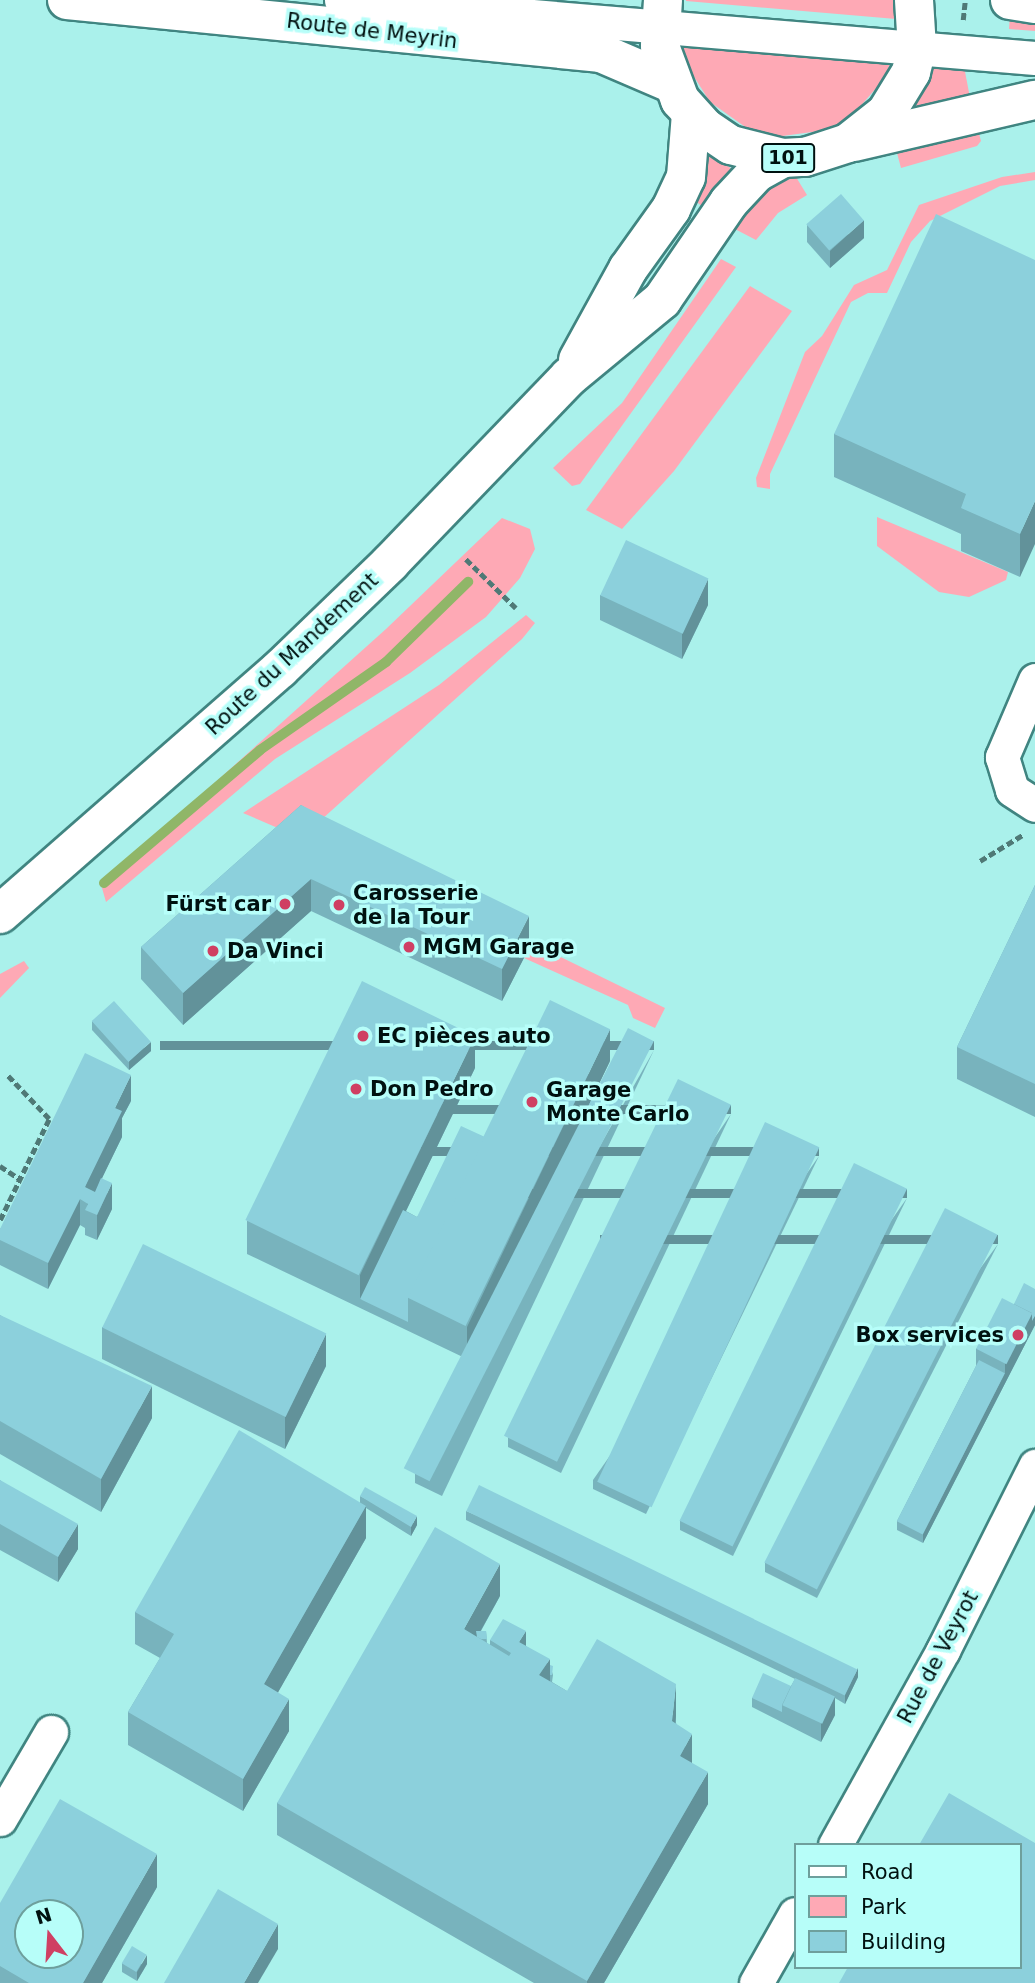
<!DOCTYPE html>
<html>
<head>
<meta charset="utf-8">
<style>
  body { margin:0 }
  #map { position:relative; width:1035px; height:1983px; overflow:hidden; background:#aaf1eb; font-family:"DejaVu Sans",sans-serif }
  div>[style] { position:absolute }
  .green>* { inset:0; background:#fea9b5 }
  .stream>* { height:10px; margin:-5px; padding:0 5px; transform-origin:5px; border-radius:5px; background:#90b668 }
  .path>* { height:4.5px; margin-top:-2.25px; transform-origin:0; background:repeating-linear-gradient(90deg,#4f7976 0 7px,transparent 0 10.5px) }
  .roads { filter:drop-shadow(2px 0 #408581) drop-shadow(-2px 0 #408581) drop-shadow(0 2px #408581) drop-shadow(0 -2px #408581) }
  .minor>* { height:33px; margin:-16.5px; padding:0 16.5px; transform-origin:16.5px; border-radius:16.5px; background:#fff }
  .major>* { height:38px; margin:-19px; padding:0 19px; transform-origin:19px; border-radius:19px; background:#fff }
  .wall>* { inset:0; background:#78b3bd }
  .shaded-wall>* { inset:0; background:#62929a; transform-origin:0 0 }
  .building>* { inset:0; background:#8cd0dc; transform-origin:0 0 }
  .dots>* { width:19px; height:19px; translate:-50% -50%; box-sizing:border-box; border:4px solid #b7fef9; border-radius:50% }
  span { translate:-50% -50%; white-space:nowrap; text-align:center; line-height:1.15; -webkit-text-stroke:7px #b7fef9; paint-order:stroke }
  .shield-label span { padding:2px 5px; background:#b7fef9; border:2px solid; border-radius:5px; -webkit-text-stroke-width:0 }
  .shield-label { font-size:19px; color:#001110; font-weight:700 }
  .street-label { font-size:21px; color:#001110 }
  .poi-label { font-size:21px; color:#001110; font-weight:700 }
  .left { translate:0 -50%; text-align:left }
  .right { translate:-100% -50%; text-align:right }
  .legend { position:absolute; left:794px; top:1843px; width:228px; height:126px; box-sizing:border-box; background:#b7fef9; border:2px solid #6e9f9c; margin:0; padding:9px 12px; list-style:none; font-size:21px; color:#001110 }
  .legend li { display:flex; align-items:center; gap:14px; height:35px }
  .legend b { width:35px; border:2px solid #6e9f9c }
  .north { position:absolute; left:14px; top:1899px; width:70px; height:70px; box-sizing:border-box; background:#b7fef9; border:2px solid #6e9f9c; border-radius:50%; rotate:343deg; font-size:19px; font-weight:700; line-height:28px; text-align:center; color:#001110 }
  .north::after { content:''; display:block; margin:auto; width:24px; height:32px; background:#cf4063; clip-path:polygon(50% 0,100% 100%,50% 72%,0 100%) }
</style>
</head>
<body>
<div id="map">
  <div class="green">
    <div style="clip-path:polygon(893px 0,896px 19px,686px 1px,686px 0)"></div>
    <div style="clip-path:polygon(1010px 15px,1035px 19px,1035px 31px,1009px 29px)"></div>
    <div style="clip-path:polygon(682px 37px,893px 56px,884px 79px,852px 116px,827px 130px,775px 137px,751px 131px,710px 102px,686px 64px)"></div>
    <div style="clip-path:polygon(934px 59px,963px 61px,970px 98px,913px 109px)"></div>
    <div style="clip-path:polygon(978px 130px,981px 141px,977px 146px,901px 168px,897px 153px)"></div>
    <div style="clip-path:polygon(708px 153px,735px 171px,703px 207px,693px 199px)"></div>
    <div style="clip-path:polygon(1035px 172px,1035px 180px,1000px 186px,930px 221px,911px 242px,887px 293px,868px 293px,851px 302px,770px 474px,770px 489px,757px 487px,756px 478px,805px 352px,822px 336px,854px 285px,887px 270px,919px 205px,1002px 177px)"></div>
    <div style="clip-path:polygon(796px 177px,807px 195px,778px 213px,756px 240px,731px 227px,772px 185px)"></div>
    <div style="clip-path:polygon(721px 259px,736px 267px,580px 484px,572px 486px,553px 468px,622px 403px)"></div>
    <div style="clip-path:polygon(750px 286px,792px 311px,674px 471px,622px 529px,586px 510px)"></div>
    <div style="clip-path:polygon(877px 517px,1008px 572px,1006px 580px,969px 597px,939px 592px,877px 546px)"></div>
    <div style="clip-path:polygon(502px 518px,530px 529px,535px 549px,520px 578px,486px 617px,410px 673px,275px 759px,106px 902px,102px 888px,110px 877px,386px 629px)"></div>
    <div style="clip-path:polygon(526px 615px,535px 623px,522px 639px,301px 838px,243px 813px,439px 685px)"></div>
    <div style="clip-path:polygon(532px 943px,665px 1008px,655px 1028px,633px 1018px,628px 1005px,524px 958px)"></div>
    <div style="clip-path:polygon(24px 961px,29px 968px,0 998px,0 974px)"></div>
  </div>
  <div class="stream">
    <div style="left:104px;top:883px;width:205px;rotate:-40.4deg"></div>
    <div style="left:260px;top:750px;width:154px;rotate:-34.9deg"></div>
    <div style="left:386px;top:662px;width:115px;rotate:-44.3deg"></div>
  </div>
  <div class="path">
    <div style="left:963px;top:20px;width:20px;rotate:-84deg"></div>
    <div style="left:466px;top:559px;width:70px;rotate:44.4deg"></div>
    <div style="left:980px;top:861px;width:52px;rotate:-31.5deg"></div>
    <div style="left:0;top:1166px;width:24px;rotate:33deg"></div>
    <div style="left:0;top:1220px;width:112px;rotate:-64.1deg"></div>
    <div style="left:49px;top:1119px;width:62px;rotate:-133.7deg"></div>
  </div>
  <div class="roads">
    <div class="minor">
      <div style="left:341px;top:0;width:696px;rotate:4.78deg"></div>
      <div style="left:1035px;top:680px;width:84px;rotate:113.2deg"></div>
      <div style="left:1002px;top:757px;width:34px;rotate:73deg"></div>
      <div style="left:1012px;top:790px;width:27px;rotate:33deg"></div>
      <div style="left:0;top:1819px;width:101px;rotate:-59.6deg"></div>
      <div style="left:835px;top:1845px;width:223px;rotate:-61deg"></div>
      <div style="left:943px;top:1650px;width:206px;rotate:-63.4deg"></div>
      <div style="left:756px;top:1983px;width:79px;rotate:-60.5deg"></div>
    </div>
    <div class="major">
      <div style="left:67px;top:0;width:537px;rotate:5.67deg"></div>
      <div style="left:601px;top:53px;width:76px;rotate:23.2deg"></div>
      <div style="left:663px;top:0;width:46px;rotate:93.7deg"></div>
      <div style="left:660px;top:46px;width:58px;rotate:69.7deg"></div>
      <div style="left:680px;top:100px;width:36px;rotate:48deg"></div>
      <div style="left:704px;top:127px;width:32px;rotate:34deg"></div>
      <div style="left:731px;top:145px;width:54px;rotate:14deg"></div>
      <div style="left:783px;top:158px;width:22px;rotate:-3deg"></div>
      <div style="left:805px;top:157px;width:45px;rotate:-18deg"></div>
      <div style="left:848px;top:143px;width:48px;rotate:-38.3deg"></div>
      <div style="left:886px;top:113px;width:48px;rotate:-58.6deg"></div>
      <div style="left:911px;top:72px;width:25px;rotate:-76deg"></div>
      <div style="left:917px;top:48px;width:48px;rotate:-93.6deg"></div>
      <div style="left:1010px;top:0;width:25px;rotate:9deg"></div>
      <div style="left:854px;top:142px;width:186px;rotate:-13.1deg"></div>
      <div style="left:578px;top:360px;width:104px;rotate:-61.2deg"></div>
      <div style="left:628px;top:269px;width:74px;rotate:-54.4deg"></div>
      <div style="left:671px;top:209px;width:35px;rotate:-65deg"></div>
      <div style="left:686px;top:177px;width:63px;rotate:-85.5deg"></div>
      <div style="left:0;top:914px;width:372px;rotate:-41.2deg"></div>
      <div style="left:280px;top:669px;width:153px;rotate:-43.9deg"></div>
      <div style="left:390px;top:563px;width:258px;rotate:-46.1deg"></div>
      <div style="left:569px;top:377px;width:121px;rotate:-39.6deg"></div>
      <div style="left:662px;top:300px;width:119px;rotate:-55.6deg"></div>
      <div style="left:729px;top:202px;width:40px;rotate:-47deg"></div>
      <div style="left:756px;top:173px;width:31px;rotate:-29deg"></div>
    </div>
  </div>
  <div class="wall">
    <div style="clip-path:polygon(807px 225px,864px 238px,830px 268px,807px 242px)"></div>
    <div style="clip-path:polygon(1035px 260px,1020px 577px,961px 551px,961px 534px,834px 477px,834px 434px)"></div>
    <div style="clip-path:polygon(600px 595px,708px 605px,682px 659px,600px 620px)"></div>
    <div style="clip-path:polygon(301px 805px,529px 948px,502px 1001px,311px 911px,183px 1025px,141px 979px,141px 947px)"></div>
    <div style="clip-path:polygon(1035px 885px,1035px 1117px,957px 1079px,957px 1047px)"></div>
    <div style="clip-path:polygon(92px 1021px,151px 1051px,129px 1070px,92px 1030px)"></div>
    <div style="clip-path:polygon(654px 1050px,442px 1496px,415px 1483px,415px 1474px)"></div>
    <div style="clip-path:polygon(610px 1061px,467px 1359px,247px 1254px,247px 1221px,475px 1068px,406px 1211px,417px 1217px,485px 1137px)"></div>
    <div style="clip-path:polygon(131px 1101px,122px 1118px,122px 1137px,102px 1178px,112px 1209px,97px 1240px,85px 1235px,85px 1228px,80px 1225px,48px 1289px,0 1265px,0 1229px)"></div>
    <div style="clip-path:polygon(731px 1114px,561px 1473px,508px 1447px,508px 1438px)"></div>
    <div style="clip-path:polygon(819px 1156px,646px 1514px,593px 1489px,593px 1480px)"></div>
    <div style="clip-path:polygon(907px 1198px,733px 1556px,680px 1530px,680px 1521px)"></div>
    <div style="clip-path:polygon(998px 1244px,817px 1598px,765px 1572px,765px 1563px)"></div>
    <div style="clip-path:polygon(1035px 1289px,1035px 1325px,923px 1543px,897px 1530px,897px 1521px,976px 1366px,976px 1349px,1014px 1304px)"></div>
    <div style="clip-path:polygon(0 1315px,152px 1418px,101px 1512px,0 1454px)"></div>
    <div style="clip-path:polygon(102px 1327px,326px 1366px,285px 1449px,102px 1359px)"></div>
    <div style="clip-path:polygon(0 1480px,78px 1549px,58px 1582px,0 1550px)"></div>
    <div style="clip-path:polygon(360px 1496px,417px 1525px,411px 1536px,366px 1508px,366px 1538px,278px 1692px,289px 1731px,243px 1811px,128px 1745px,128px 1712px,160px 1658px,135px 1644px,135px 1612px,360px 1503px)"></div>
    <div style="clip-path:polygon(466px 1511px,858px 1677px,845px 1704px,835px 1698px,835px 1715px,821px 1742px,752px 1707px,752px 1698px,791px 1686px,795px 1679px,466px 1520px)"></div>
    <div style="clip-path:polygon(500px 1596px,481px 1631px,486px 1631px,487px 1643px,490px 1645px,490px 1640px,526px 1646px,550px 1665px,553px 1675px,552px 1682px,567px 1691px,676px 1716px,676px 1723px,708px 1804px,604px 1983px,534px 1983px,277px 1835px,277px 1803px)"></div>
    <div style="clip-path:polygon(157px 1887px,102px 1983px,0 1983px,0 1903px)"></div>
    <div style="clip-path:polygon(122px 1963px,147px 1964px,137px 1981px,122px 1972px)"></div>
  </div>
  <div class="shaded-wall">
    <div style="clip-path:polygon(864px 220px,864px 238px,830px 268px,830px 251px)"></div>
    <div style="clip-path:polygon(1035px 501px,1035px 544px,1020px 577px,1020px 534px)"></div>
    <div style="clip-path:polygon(708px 579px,708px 605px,682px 659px,682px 634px)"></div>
    <div style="clip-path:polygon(311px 879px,311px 911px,183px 1025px,183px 993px)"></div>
    <div style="clip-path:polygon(529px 916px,529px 948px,502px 1001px,502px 969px)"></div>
    <div style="clip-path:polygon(610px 1029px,610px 1061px,467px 1359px,467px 1327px)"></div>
    <div style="clip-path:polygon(475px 1036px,475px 1068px,363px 1300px,360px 1299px,360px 1275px)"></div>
    <div style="left:654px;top:1041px;width:9px;height:494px;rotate:90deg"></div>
    <div style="clip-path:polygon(151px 1042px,151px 1051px,129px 1070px,129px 1061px)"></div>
    <div style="clip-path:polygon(131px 1075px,131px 1101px,122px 1118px,122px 1137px,88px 1207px,85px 1187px,115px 1108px)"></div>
    <div style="left:731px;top:1105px;width:9px;height:397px;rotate:90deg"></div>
    <div style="left:819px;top:1147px;width:9px;height:398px;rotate:90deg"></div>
    <div style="clip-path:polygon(112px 1183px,112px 1209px,97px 1240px,97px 1215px)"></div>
    <div style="left:907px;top:1189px;width:9px;height:398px;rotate:90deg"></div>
    <div style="clip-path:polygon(80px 1199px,80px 1225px,48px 1289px,48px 1263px)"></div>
    <div style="left:998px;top:1235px;width:9px;height:398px;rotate:90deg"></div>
    <div style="clip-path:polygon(1032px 1313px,1035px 1316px,1035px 1325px,923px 1543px,923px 1534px,1005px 1373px,1005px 1364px)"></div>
    <div style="clip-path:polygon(326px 1334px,326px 1366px,285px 1449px,285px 1417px)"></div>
    <div style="clip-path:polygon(152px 1386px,152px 1418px,101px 1512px,101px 1479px)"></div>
    <div style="clip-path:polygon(366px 1506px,366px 1538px,264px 1717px,264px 1684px)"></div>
    <div style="clip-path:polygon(417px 1516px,417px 1525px,411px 1536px,411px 1527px)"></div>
    <div style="clip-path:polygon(78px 1524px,78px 1549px,58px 1582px,58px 1557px)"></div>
    <div style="clip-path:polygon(500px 1564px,500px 1596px,476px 1639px,464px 1629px)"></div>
    <div style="clip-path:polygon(526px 1631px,526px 1663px,519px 1642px)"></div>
    <div style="clip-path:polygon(550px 1659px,550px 1692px,539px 1675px)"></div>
    <div style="clip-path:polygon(858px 1668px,858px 1677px,845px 1704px,845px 1695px)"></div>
    <div style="clip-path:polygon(676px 1684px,676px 1716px,672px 1753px,672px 1721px)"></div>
    <div style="clip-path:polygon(835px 1697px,835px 1715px,821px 1742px,821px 1724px)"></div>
    <div style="clip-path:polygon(289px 1699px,289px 1731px,243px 1811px,243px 1779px)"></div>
    <div style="clip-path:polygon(692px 1734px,692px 1766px,680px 1756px)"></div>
    <div style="clip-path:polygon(708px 1772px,708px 1804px,604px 1983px,587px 1983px,587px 1981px)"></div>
    <div style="clip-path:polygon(157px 1854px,157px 1887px,102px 1983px,83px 1983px)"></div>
    <div style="clip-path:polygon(278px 1924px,278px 1949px,258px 1983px,244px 1983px)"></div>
    <div style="clip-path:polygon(147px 1955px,147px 1964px,137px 1981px,137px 1972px)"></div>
  </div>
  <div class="building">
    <div style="left:841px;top:194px;width:35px;height:46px;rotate:49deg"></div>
    <div style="clip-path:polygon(936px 214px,1035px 260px,1035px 501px,1020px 534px,961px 508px,966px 494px,834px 434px)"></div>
    <div style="left:626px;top:540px;width:91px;height:61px;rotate:25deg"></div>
    <div style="clip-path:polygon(301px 805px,529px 916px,502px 969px,311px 879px,183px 993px,141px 947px)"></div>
    <div style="clip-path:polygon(1035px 885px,1035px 1084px,957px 1047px)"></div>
    <div style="left:362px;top:981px;width:126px;height:266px;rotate:26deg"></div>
    <div style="left:550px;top:1000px;width:67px;height:330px;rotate:26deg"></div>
    <div style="left:114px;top:1001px;width:55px;height:30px;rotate:48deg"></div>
    <div style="left:628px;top:1028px;width:29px;height:494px;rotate:27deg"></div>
    <div style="clip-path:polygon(85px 1053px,131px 1075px,115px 1108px,122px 1111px,85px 1187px,95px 1192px,101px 1178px,112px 1183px,97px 1215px,85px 1210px,88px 1204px,80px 1199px,48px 1263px,0 1240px,0 1229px)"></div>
    <div style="left:678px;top:1079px;width:59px;height:397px;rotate:26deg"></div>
    <div style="left:765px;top:1122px;width:60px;height:397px;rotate:25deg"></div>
    <div style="clip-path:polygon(461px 1126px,485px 1137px,408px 1298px,408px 1322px,360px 1299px,403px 1210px,417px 1217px)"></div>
    <div style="left:854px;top:1163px;width:59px;height:398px;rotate:26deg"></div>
    <div style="left:945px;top:1208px;width:59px;height:398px;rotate:27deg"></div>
    <div style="left:143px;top:1244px;width:204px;height:93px;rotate:26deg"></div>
    <div style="clip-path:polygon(1024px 1283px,1035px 1289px,1035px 1316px,1032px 1321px,1032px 1313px,1014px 1304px)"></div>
    <div style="left:1002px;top:1298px;width:34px;height:57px;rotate:27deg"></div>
    <div style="clip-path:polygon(0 1315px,152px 1386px,101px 1479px,0 1421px)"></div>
    <div style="left:979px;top:1360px;width:29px;height:181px;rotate:27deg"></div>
    <div style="clip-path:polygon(239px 1430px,366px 1506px,264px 1684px,289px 1699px,243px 1779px,128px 1712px,174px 1634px,135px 1612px)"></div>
    <div style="clip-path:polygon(0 1480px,78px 1524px,58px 1557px,0 1524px)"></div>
    <div style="left:479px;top:1485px;width:421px;height:29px;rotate:26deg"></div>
    <div style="clip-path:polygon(365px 1487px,417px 1516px,411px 1527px,360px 1496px)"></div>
    <div style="clip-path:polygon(435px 1527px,500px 1564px,464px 1629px,509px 1656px,511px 1653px,490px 1640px,503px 1619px,526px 1631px,519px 1642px,550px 1659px,539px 1675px,567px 1691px,597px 1639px,676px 1684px,672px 1721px,692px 1734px,680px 1756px,708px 1772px,587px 1981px,277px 1803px)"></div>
    <div style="clip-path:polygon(476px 1631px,486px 1631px,487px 1639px,481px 1639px,477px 1637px)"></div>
    <div style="clip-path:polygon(550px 1665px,553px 1666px,552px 1675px,550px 1675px)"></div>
    <div style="clip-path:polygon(763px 1673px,791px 1686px,782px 1705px,782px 1712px,752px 1698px)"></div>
    <div style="left:795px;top:1678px;width:44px;height:30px;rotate:25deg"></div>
    <div style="clip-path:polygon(949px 1793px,1035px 1843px,1035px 1983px,839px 1983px,848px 1967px,1019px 1967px,1019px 1845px,919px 1845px)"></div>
    <div style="clip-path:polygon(evenodd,60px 1799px,157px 1854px,83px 1983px,29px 1983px,0 1966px,0 1903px,60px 1799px,28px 1913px,70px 1913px,70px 1955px,28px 1955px,28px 1913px)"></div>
    <div style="clip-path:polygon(218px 1889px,278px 1924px,244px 1983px,164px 1983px)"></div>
    <div style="left:132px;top:1946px;width:17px;height:20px;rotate:31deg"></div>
  </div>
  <div class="dots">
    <div style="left:285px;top:904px;background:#cf4063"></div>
    <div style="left:339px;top:905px;background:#cf4063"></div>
    <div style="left:409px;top:947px;background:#cf4063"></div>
    <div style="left:213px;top:951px;background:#cf4063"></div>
    <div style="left:363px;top:1036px;background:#cf4063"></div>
    <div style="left:356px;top:1089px;background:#cf4063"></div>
    <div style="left:532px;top:1102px;background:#cf4063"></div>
    <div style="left:1018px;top:1335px;background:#cf4063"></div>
  </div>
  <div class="shield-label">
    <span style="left:788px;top:158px">101</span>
  </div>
  <div class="street-label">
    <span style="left:372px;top:31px;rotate:7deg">Route de Meyrin</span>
    <span style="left:292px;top:654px;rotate:-43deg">Route du Mandement</span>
    <span style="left:938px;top:1657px;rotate:-62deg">Rue de Veyrot</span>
  </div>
  <div class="poi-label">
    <span class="left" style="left:353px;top:905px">Carosserie<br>de la Tour</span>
    <span class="right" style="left:271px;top:904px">Fürst car</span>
    <span class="left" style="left:423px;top:947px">MGM Garage</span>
    <span class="left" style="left:227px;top:951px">Da Vinci</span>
    <span class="left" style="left:377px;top:1036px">EC pièces auto</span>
    <span class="left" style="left:370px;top:1089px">Don Pedro</span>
    <span class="left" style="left:546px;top:1102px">Garage<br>Monte Carlo</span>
    <span class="right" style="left:1004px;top:1335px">Box services</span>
  </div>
  <ul class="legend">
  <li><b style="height:9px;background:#fff"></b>Road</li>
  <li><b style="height:19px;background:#fea9b5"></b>Park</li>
  <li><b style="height:19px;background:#8cd0dc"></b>Building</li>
  </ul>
  <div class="north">N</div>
</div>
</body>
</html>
